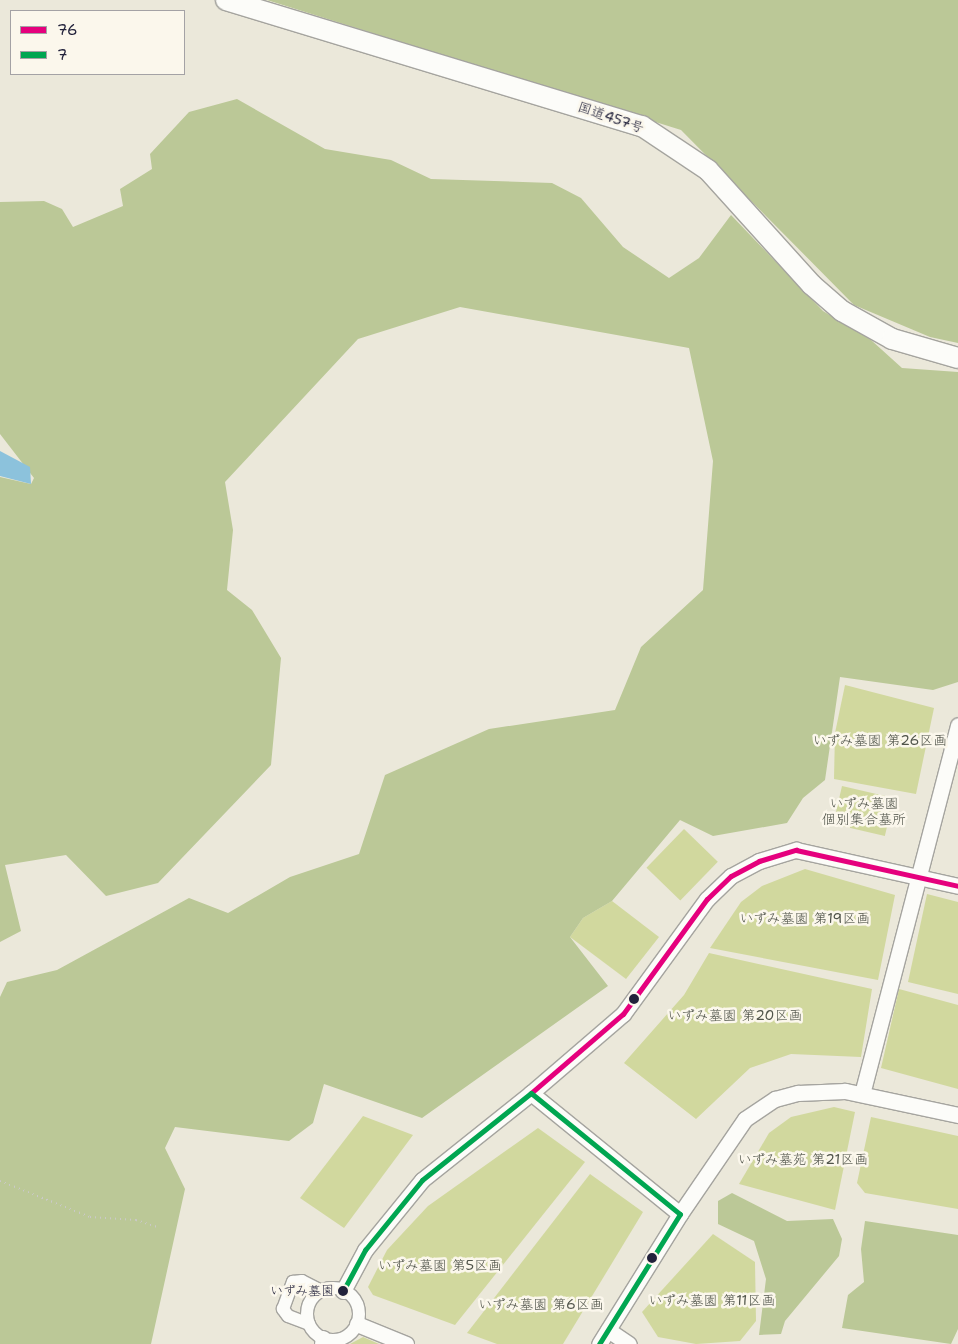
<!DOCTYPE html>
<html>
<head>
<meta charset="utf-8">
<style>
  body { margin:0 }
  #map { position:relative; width:958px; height:1344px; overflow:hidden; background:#ebe8da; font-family:"Shantell Sans","Klee One",sans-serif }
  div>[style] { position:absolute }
  .green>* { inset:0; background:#d1d89e; transform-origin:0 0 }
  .forest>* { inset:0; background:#bbc897 }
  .water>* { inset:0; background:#8cc2dc }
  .path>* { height:2px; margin-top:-1px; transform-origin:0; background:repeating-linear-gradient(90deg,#cac9c8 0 1px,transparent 0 5px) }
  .roads { filter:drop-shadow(1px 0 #a5a49f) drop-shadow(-1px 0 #a5a49f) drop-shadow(0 1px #a5a49f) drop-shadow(0 -1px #a5a49f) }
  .minor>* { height:12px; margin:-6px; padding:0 6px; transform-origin:6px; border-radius:6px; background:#fcfcf9 }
  .minor>.ring { margin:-6px; padding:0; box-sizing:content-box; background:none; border:12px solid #fcfcf9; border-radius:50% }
  .tertiary>* { height:15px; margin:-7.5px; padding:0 7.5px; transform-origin:7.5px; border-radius:7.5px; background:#fcfcf9 }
  .trunk>* { height:20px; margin:-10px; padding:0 10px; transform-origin:10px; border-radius:10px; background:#fcfcf9 }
  .bus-1>* { height:5px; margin:-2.5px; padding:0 2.5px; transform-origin:2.5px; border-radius:2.5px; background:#e5007d }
  .bus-2>* { height:5px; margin:-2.5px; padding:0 2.5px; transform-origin:2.5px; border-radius:2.5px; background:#00a651 }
  .dots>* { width:14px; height:14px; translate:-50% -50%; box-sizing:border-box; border:2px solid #fbf7ec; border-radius:50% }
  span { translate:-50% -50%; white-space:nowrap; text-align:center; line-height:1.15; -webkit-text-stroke:5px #fbf7ec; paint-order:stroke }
  .bus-label { font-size:13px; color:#22223b }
  .right { translate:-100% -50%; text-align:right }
  .street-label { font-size:14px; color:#22223b }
  .park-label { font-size:14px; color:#50544a }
  .legend { position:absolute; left:10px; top:10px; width:175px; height:65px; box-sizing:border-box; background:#fbf7ec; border:1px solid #a4a2a5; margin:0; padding:6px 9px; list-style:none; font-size:15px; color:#22223b }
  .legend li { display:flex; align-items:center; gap:10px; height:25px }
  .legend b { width:25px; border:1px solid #a4a2a5 }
</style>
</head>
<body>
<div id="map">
  <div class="green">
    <div style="clip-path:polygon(845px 685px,934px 708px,916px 794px,834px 779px,835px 733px)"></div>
    <div style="left:842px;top:786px;width:53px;height:39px;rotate:13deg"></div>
    <div style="left:684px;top:829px;width:47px;height:54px;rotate:44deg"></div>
    <div style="clip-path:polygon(805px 869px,895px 895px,878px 980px,710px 948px,741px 902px,762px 886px)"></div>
    <div style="clip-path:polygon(927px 894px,958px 902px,958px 994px,908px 982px)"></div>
    <div style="clip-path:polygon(612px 901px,659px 937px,626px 979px,570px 937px,583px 918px)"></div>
    <div style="clip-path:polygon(709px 953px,872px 989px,861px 1057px,791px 1054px,750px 1068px,696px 1119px,624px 1063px,684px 995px)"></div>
    <div style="clip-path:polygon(899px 989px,958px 1005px,958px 1089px,881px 1068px)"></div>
    <div style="clip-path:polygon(834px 1107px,855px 1112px,835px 1210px,739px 1184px,769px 1133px,791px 1117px)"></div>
    <div style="clip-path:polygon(363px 1116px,413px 1135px,344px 1228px,300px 1198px)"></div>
    <div style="clip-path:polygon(871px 1117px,958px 1136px,958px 1209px,865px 1193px,857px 1183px)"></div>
    <div style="clip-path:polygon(538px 1128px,585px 1162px,455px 1325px,373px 1295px,368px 1287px,387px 1250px,428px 1206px)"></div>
    <div style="clip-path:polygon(590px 1174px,643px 1212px,563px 1344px,497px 1344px,467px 1333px)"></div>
    <div style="clip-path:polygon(713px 1234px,755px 1262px,756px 1321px,740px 1341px,696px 1344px,658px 1337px,642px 1312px)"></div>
    <div style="clip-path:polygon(363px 1337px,379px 1344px,350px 1344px)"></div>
  </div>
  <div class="forest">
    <div style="clip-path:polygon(267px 0,958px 0,958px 343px,930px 337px,854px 305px,681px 130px)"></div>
    <div style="clip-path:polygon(237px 99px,325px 149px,391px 160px,431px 179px,552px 183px,581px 198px,623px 247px,669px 278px,699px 258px,731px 215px,823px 311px,871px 340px,902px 368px,958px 372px,958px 682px,933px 690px,840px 677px,825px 780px,803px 798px,787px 823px,713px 836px,680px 820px,612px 901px,583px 918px,570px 937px,608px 986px,422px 1118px,324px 1084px,313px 1123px,289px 1141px,175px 1127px,165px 1148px,185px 1189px,151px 1344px,0 1344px,0 997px,7px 982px,57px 970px,189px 898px,228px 913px,290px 877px,359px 854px,385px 775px,489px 729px,615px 710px,641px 647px,703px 590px,713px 461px,689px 348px,460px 307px,358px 339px,225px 482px,233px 530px,227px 590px,252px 610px,281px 658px,271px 765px,158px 883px,106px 896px,66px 855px,5px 865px,21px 931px,0 942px,0 477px,31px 484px,34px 478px,0 434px,0 202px,44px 201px,62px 209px,73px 227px,123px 206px,120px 189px,152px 169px,150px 154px,189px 112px)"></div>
    <div style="clip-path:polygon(732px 1193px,787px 1221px,833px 1219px,842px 1239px,839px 1256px,785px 1321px,781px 1334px,759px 1335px,766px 1279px,754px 1241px,718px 1224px,718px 1201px)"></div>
    <div style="clip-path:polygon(865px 1221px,958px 1235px,958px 1329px,951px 1344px,842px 1328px,848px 1295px,864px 1282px,861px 1249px)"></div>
  </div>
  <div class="water">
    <div style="clip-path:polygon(0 451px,30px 467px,31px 484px,0 476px)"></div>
  </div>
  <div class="path">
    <div style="left:0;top:1181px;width:97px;rotate:21.8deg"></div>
    <div style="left:90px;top:1217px;width:46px;rotate:3.7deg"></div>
    <div style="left:136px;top:1220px;width:25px;rotate:18deg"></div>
  </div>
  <div class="roads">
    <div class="minor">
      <div class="ring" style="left:307px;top:1288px;width:40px;height:40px"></div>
      <div style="left:309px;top:1324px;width:22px;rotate:-159deg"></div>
      <div style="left:288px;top:1316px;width:9px;rotate:-126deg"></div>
      <div style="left:283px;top:1309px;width:29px;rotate:-70deg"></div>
      <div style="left:293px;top:1282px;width:9px;rotate:-6deg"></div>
      <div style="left:302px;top:1281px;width:22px;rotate:27deg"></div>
    </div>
    <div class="tertiary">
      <div style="left:531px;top:1093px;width:121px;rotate:-40.7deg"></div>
      <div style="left:623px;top:1014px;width:142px;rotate:-53.9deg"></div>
      <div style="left:707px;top:899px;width:33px;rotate:-44deg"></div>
      <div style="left:731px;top:876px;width:32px;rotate:-28deg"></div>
      <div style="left:759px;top:861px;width:39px;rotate:-17deg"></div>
      <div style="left:796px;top:850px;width:166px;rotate:12.5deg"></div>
      <div style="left:862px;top:1094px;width:381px;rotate:-75.4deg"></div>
      <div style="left:680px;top:1214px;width:115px;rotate:-55.6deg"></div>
      <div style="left:745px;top:1119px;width:36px;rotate:-34deg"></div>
      <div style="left:775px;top:1099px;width:24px;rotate:-15deg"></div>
      <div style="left:798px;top:1093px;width:47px;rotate:-2.4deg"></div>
      <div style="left:845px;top:1091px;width:116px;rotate:12deg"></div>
      <div style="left:343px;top:1291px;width:47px;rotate:-61.8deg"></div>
      <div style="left:365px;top:1250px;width:90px;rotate:-50.8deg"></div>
      <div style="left:422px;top:1180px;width:139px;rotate:-38.6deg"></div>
      <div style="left:531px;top:1093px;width:192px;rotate:39.1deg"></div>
      <div style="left:680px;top:1214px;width:153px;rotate:121.9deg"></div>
      <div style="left:357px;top:1324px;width:53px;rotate:22.2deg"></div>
      <div style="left:608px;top:1330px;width:25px;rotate:34deg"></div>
      <div style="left:322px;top:1344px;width:6px;rotate:-81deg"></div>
    </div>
    <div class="trunk">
      <div style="left:226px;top:0;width:435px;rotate:16.9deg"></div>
      <div style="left:642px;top:126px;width:79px;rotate:33.7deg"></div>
      <div style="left:708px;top:170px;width:155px;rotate:47.9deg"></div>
      <div style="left:812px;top:285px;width:40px;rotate:41deg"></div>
      <div style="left:842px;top:311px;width:57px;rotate:29.2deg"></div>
      <div style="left:892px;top:339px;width:69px;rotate:16.1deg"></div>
    </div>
  </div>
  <div class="bus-1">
    <div style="left:531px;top:1093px;width:121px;rotate:-40.7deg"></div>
    <div style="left:623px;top:1014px;width:142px;rotate:-53.9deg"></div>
    <div style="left:707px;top:899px;width:33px;rotate:-44deg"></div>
    <div style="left:731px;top:876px;width:32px;rotate:-28deg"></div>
    <div style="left:759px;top:861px;width:39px;rotate:-17deg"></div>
    <div style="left:796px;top:850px;width:166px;rotate:12.5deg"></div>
  </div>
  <div class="bus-2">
    <div style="left:343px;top:1291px;width:47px;rotate:-61.8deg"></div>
    <div style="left:365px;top:1250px;width:90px;rotate:-50.8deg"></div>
    <div style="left:422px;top:1180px;width:139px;rotate:-38.6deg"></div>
    <div style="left:531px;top:1093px;width:192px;rotate:39.1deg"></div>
    <div style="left:680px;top:1214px;width:153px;rotate:121.9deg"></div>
  </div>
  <div class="dots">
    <div style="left:634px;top:999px;background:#22223b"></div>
    <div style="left:652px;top:1258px;background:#22223b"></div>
    <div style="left:343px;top:1291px;background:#22223b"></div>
  </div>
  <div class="bus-label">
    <span class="right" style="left:334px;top:1291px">いずみ墓園</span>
  </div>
  <div class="street-label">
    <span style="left:611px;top:117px;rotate:19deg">国道457号</span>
  </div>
  <div class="park-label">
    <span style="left:880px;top:740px">いずみ墓園 第26区画</span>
    <span style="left:864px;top:811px">いずみ墓園<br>個別集合墓所</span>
    <span style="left:805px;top:918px">いずみ墓園 第19区画</span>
    <span style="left:735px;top:1015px">いずみ墓園 第20区画</span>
    <span style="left:803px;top:1159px">いずみ墓苑 第21区画</span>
    <span style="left:440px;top:1265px">いずみ墓園 第5区画</span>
    <span style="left:712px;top:1300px">いずみ墓園 第11区画</span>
    <span style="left:541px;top:1304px">いずみ墓園 第6区画</span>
  </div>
  <ul class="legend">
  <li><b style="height:6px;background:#e5007d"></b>76</li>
  <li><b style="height:6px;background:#00a651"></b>7</li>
  </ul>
</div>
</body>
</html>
